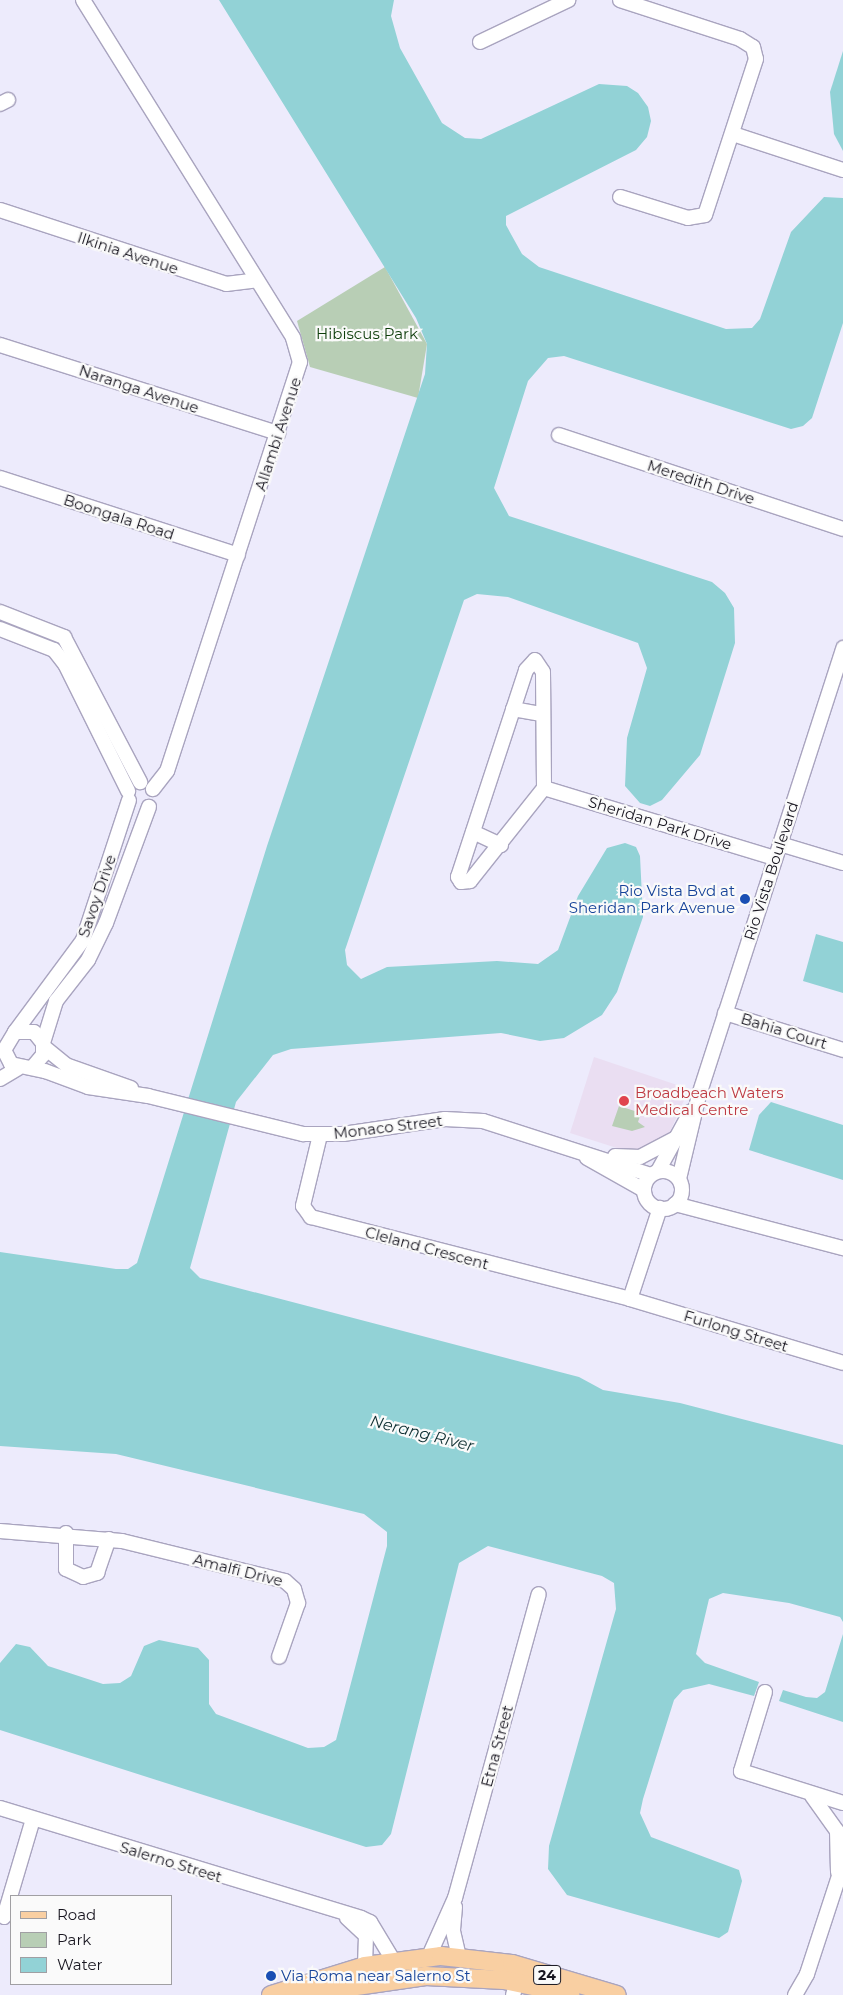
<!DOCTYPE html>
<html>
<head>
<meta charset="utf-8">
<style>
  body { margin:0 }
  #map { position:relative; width:843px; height:1995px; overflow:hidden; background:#edebfc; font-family:Montserrat,sans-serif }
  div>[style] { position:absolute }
  .commercial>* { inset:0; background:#eadef2 }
  .green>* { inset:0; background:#b8ceb5 }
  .water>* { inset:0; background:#92d2d6 }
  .roads { filter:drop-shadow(1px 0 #a9a4bf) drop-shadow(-1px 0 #a9a4bf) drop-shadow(0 1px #a9a4bf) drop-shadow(0 -1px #a9a4bf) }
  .minor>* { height:14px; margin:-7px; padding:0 7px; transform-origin:7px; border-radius:7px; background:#fff }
  .minor>.ring { margin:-7px; padding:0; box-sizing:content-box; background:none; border:14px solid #fff; border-radius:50% }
  .major>* { height:18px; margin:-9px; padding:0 9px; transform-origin:9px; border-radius:9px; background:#f9cfa2 }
  .dots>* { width:14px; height:14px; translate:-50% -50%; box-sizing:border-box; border:2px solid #fafafa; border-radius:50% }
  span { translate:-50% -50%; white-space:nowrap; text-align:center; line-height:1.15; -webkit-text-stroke:4.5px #fafafa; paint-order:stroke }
  .shield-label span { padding:1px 4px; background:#fafafa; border:1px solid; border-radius:4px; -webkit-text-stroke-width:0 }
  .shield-label { font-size:14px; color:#181620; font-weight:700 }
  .street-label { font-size:15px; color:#181620 }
  .park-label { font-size:15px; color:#0d3d0a }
  .transit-label { font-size:15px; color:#164399 }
  .right { translate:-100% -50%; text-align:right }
  .left { translate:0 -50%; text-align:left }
  .health-label { font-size:15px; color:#be3a42 }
  .water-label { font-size:16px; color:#0f2f32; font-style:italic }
  .legend { position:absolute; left:10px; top:1895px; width:162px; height:90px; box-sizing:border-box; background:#fafafa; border:1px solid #a09fa3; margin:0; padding:6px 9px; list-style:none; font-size:15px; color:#181620 }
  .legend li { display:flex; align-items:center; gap:10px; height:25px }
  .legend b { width:25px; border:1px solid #a09fa3 }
</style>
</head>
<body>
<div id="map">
  <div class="commercial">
    <div style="clip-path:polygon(594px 1057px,689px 1089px,669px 1134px,642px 1149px,623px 1150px,570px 1133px)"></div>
  </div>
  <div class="green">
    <div style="clip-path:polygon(385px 267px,427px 344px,418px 398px,310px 367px,297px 321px)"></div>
    <div style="clip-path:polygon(619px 1106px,641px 1113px,638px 1122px,645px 1127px,632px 1131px,612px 1126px)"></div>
  </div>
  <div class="water">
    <div style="clip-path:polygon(219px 0,394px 0,391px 16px,400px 48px,442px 123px,465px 138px,481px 139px,599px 84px,627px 86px,638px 93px,648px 107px,651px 121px,647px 137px,636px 150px,506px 216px,506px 225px,522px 254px,539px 267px,726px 329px,752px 328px,760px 319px,791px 232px,824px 197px,843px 198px,843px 323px,812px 418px,803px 426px,791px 429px,564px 356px,548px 358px,528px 381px,494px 488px,509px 516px,712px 582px,725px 593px,734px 608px,735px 643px,700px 755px,662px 800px,650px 806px,640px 803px,625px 786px,627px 738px,647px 668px,638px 643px,508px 597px,477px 594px,464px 600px,345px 950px,347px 965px,361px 979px,387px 967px,497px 961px,538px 964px,558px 950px,578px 896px,607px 848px,625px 843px,636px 847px,640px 856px,643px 917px,617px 992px,602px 1015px,564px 1038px,540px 1041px,501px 1033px,291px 1049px,273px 1055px,236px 1102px,190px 1268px,200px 1278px,579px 1377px,603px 1390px,680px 1403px,843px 1445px,843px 1622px,840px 1617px,789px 1603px,723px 1593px,709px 1599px,696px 1654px,705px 1663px,759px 1682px,754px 1696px,709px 1684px,683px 1690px,674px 1700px,643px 1799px,640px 1813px,651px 1837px,739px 1870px,742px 1881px,728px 1932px,719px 1938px,567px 1895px,548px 1869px,549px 1846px,616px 1609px,614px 1583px,602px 1576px,488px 1546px,459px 1563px,391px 1834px,382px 1845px,366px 1847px,0 1730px,0 1663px,16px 1644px,30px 1647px,48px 1666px,103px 1684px,120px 1683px,131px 1676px,144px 1646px,159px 1640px,198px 1648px,209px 1660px,209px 1704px,216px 1714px,308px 1748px,324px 1747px,336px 1740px,387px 1546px,387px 1532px,364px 1514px,116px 1454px,0 1446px,0 1252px,116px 1269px,128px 1269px,137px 1263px,267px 846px,425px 374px,427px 344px,416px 318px)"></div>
    <div style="clip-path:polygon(843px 51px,843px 151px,834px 134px,830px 92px)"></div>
    <div style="clip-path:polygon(816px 934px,843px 942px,843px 993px,803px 981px)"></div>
    <div style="clip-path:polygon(771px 1102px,843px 1125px,843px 1180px,749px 1150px,759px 1115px)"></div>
    <div style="clip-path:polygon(843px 1634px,843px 1722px,779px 1701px,783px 1690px,806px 1697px,817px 1698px,825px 1692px)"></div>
  </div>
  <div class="roads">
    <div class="minor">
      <div style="left:83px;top:0;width:398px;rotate:58.1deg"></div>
      <div style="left:293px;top:338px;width:25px;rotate:74deg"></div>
      <div style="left:300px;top:362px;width:430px;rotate:108deg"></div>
      <div style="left:167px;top:771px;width:23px;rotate:128deg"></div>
      <div style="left:620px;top:0;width:126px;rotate:18deg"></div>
      <div style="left:740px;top:39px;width:15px;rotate:32deg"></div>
      <div style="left:753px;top:47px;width:12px;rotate:76deg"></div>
      <div style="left:756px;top:59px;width:164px;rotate:108.1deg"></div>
      <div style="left:705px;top:215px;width:17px;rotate:170deg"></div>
      <div style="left:688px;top:218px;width:71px;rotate:-162.8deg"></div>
      <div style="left:480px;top:42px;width:98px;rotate:-25.5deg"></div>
      <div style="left:0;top:104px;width:9px;rotate:-27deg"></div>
      <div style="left:733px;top:134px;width:116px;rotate:18.1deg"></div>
      <div style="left:0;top:210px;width:238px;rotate:18.1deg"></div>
      <div style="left:226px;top:284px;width:31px;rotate:-7deg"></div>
      <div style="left:0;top:345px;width:292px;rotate:17.6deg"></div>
      <div style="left:559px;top:435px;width:299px;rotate:18.3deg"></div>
      <div style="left:0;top:478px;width:250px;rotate:17.9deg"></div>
      <div style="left:0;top:612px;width:69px;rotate:21.3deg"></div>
      <div style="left:64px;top:637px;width:164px;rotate:62.3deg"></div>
      <div style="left:0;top:629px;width:58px;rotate:21.3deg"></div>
      <div style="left:54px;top:650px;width:18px;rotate:52deg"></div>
      <div style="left:65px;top:664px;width:142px;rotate:63.6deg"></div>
      <div style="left:535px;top:660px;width:14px;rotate:56deg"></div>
      <div style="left:543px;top:672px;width:116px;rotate:89.5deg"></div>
      <div style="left:544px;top:788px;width:119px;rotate:128.5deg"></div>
      <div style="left:470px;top:881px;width:9px;rotate:174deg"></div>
      <div style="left:461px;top:882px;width:6px;rotate:-121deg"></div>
      <div style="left:458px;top:877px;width:218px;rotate:-71.8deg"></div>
      <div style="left:526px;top:670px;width:13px;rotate:-48deg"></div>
      <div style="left:513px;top:709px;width:29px;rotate:10deg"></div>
      <div style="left:544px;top:788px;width:241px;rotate:16.9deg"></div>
      <div style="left:473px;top:832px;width:31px;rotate:25deg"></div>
      <div style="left:780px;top:844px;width:66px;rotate:16.8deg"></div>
      <div style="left:725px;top:1013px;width:124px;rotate:17.4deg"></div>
      <div style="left:15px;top:1032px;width:114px;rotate:-53.5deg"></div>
      <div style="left:83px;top:940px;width:147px;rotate:-71.8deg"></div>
      <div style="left:43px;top:1043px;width:44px;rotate:-72.8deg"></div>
      <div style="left:56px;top:1001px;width:52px;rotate:-52deg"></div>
      <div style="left:88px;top:960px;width:41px;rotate:-64.1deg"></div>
      <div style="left:106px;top:923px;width:124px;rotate:-69.7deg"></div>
      <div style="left:44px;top:1047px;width:28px;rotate:39deg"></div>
      <div style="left:66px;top:1065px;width:69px;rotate:19.5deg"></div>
      <div style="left:32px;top:1068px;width:17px;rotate:-50deg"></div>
      <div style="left:43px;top:1055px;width:12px;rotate:-90deg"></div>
      <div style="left:43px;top:1043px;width:14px;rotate:-129deg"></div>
      <div style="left:34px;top:1032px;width:19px;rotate:180deg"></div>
      <div style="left:15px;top:1032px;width:21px;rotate:121deg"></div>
      <div style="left:4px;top:1050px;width:16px;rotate:63deg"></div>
      <div style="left:11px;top:1064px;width:35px;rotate:12deg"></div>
      <div style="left:45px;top:1071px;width:46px;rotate:20.4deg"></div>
      <div style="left:88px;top:1087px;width:61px;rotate:8.5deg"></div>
      <div style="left:148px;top:1096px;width:160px;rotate:13.8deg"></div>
      <div style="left:303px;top:1134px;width:40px"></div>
      <div style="left:343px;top:1134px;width:103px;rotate:-8.4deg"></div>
      <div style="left:445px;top:1119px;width:38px;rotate:3deg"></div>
      <div style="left:483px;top:1121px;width:176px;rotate:17.8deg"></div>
      <div style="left:0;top:1079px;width:21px;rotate:-31deg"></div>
      <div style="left:320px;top:1135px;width:73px;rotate:103.5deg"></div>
      <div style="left:303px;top:1206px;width:14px;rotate:54deg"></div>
      <div style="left:311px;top:1217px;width:329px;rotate:14.4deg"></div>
      <div style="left:630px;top:1299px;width:222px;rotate:16.7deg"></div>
      <div style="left:615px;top:1156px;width:25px;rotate:2deg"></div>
      <div style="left:640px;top:1157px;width:43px;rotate:-27.8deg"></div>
      <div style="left:587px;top:1158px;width:65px;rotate:29.3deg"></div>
      <div style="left:658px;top:1171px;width:68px;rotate:-61.2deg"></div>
      <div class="ring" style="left:644px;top:1171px;width:24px;height:24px"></div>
      <div style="left:679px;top:1179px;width:86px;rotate:-76.6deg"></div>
      <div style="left:699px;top:1095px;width:470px;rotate:-72.1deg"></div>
      <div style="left:675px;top:1204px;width:174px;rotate:14.7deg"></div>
      <div style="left:630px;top:1299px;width:96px;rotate:-71.8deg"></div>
      <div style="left:0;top:1531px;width:122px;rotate:4.7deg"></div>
      <div style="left:122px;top:1541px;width:168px;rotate:13.8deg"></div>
      <div style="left:285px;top:1581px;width:12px;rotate:42deg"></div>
      <div style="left:294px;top:1589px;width:15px;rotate:74deg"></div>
      <div style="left:298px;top:1603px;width:57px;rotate:109.4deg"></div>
      <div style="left:66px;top:1533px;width:36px;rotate:90deg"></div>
      <div style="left:66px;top:1569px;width:19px;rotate:25deg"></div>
      <div style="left:83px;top:1577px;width:15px;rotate:-16deg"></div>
      <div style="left:97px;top:1573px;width:36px;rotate:-71deg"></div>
      <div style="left:765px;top:1692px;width:83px;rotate:106.9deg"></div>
      <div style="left:741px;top:1771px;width:107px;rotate:17.4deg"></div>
      <div style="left:812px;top:1796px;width:43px;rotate:54.5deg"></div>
      <div style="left:837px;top:1831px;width:41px;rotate:88.6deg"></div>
      <div style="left:0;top:1808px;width:377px;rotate:16.9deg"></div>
      <div style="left:361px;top:1918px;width:10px;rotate:24deg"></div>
      <div style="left:370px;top:1922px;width:44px;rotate:58.8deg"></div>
      <div style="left:455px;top:1907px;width:24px;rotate:95deg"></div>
      <div style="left:453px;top:1931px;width:26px;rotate:77deg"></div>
      <div style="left:4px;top:1917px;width:102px;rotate:-73.5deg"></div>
      <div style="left:347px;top:1918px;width:26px;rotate:43deg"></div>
      <div style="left:366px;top:1936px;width:30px;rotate:92deg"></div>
      <div style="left:429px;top:1956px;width:64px;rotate:-65.9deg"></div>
      <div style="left:455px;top:1898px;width:315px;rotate:-74.6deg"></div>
      <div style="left:513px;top:1995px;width:14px;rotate:-73deg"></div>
      <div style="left:795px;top:1995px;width:24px;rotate:-60deg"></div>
      <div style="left:807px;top:1974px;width:116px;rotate:-71.9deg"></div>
    </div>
    <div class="major">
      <div style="left:271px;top:1995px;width:98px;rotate:-17.1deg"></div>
      <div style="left:365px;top:1966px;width:77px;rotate:-7.5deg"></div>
      <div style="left:441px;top:1956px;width:71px;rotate:6.4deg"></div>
      <div style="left:512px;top:1964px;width:109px;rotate:16.4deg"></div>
      <div style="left:294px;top:1995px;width:133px;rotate:-8.2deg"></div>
      <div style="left:426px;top:1976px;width:78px;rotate:2.9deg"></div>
      <div style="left:504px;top:1980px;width:68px;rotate:11.8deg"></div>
    </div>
  </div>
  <div class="dots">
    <div style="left:745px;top:899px;background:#1a4fb4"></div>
    <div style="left:624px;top:1101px;background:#e0444e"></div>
    <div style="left:271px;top:1976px;background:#1a4fb4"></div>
  </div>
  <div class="shield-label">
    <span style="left:547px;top:1975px">24</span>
  </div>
  <div class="street-label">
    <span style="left:128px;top:253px;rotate:18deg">Ilkinia Avenue</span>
    <span style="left:139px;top:389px;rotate:18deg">Naranga Avenue</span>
    <span style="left:278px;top:434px;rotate:-72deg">Allambi Avenue</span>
    <span style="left:701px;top:482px;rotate:18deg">Meredith Drive</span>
    <span style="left:119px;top:517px;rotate:18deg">Boongala Road</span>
    <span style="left:660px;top:823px;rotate:17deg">Sheridan Park Drive</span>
    <span style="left:771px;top:871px;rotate:-72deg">Rio Vista Boulevard</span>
    <span style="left:97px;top:896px;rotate:-71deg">Savoy Drive</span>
    <span style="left:784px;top:1031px;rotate:17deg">Bahia Court</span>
    <span style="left:388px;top:1127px;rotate:-7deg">Monaco Street</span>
    <span style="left:427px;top:1248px;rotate:15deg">Cleland Crescent</span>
    <span style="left:736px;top:1331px;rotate:17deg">Furlong Street</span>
    <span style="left:238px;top:1570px;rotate:14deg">Amalfi Drive</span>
    <span style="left:497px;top:1746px;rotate:-75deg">Etna Street</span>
    <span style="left:171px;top:1862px;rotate:17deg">Salerno Street</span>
  </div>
  <div class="park-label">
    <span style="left:367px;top:334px">Hibiscus Park</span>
  </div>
  <div class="transit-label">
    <span class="right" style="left:735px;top:899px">Rio Vista Bvd at<br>Sheridan Park Avenue</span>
    <span class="left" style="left:281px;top:1976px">Via Roma near Salerno St</span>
  </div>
  <div class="health-label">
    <span class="left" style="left:635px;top:1101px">Broadbeach Waters<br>Medical Centre</span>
  </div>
  <div class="water-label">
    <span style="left:422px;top:1434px;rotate:14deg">Nerang River</span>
  </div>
  <ul class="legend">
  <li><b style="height:6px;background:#f9cfa2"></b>Road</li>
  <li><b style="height:14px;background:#b8ceb5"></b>Park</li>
  <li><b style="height:14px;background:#92d2d6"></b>Water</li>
  </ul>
</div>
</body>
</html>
